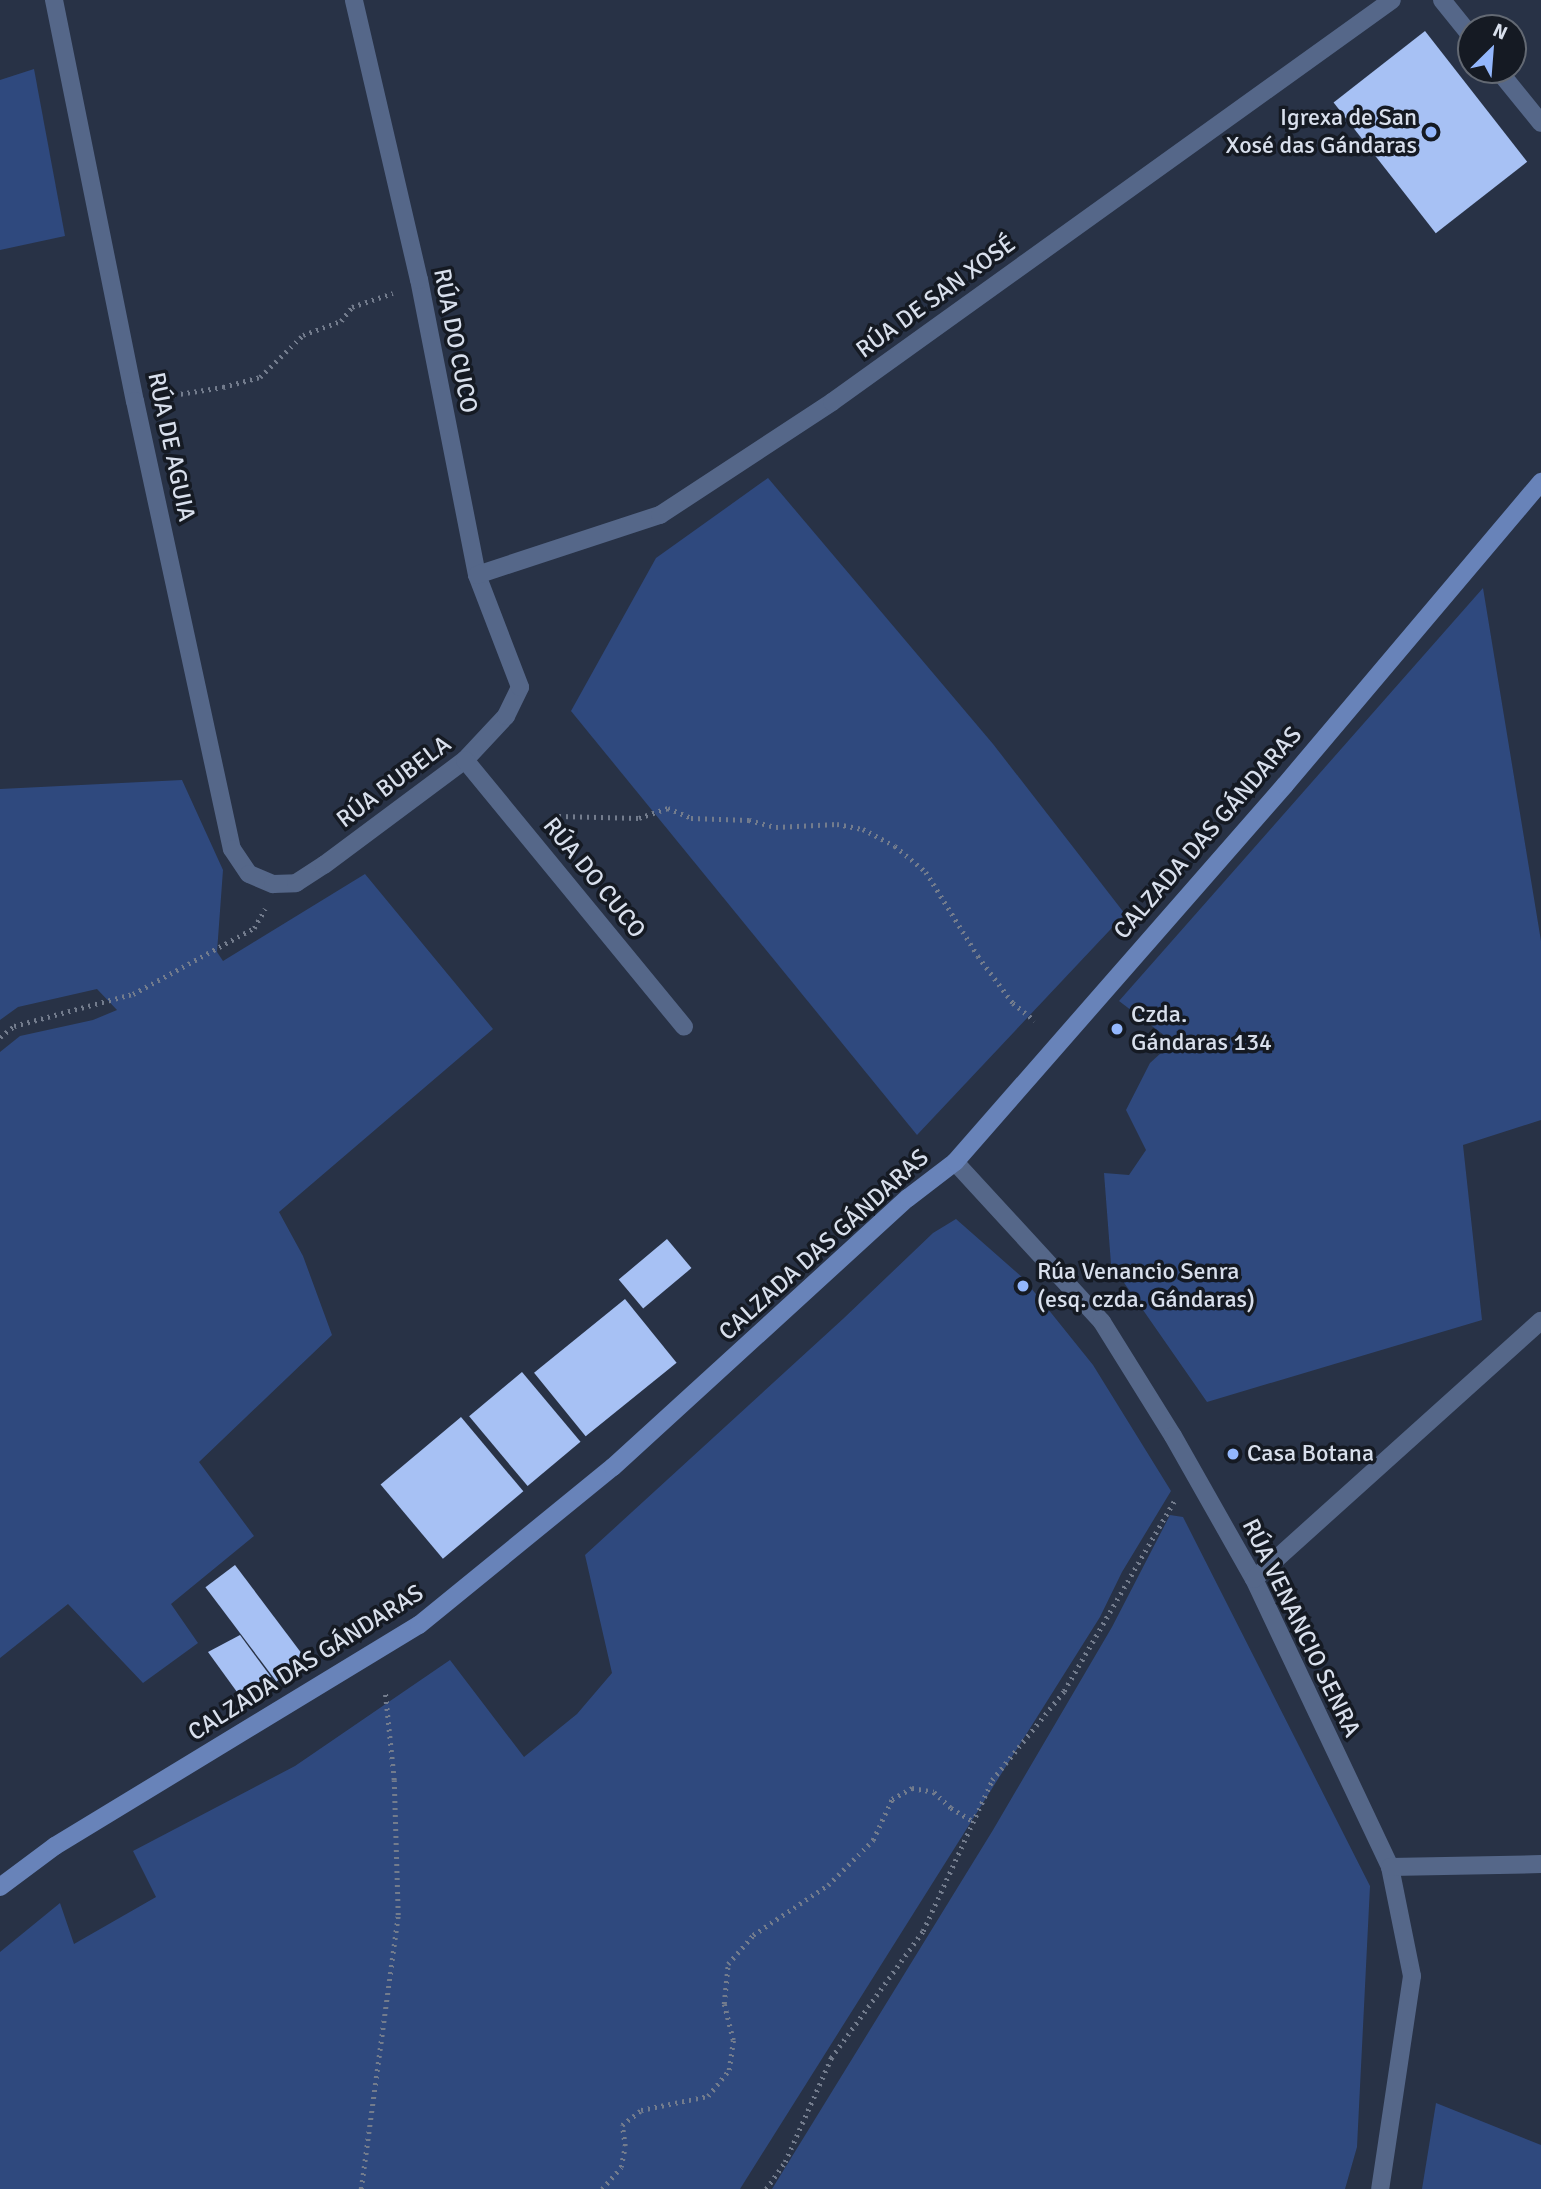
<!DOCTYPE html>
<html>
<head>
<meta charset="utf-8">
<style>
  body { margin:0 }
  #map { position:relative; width:1541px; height:2189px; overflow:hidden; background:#283246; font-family:Signika,sans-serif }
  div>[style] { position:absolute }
  .green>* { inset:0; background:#2f497e }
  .building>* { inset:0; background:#a7c1f4; transform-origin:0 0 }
  .path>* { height:4.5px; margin-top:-2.25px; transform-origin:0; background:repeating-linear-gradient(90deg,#737c8d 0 2px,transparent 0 7px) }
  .minor>* { height:18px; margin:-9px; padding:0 9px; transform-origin:9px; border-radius:9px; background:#556789 }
  .secondary>* { height:18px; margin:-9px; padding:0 9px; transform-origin:9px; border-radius:9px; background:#6883b9 }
  .dots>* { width:19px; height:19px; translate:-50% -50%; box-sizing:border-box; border:4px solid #151a23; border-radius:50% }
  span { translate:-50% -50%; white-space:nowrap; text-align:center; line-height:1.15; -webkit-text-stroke:7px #151a23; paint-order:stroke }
  .poi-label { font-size:24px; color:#d8dfec }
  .right { translate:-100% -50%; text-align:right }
  .left { translate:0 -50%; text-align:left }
  .street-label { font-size:24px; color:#d8dfec }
  .north { position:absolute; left:1457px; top:14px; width:70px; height:70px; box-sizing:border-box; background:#151a23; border:2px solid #636973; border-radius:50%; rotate:25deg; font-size:19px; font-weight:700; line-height:28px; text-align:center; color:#d8dfec }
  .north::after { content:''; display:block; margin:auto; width:24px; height:32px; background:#93b7fd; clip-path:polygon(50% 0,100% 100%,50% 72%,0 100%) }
</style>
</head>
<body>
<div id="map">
  <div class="green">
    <div style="clip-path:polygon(34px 69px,65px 236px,0 250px,0 80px)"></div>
    <div style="clip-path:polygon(768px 478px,993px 744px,1125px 914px,917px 1135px,571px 711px,656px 558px)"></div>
    <div style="clip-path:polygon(1483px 588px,1541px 941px,1541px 1120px,1463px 1145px,1482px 1320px,1207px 1402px,1111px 1264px,1104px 1173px,1129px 1175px,1146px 1150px,1126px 1110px,1150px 1063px,1173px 1042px,1119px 1001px)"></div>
    <div style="clip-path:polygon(182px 780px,223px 870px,217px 952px,223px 961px,365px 874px,493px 1029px,279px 1212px,303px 1256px,332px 1335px,199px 1462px,254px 1536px,171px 1604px,198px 1643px,143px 1683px,68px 1604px,0 1658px,0 1052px,20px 1036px,93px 1020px,117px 1010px,97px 989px,18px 1007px,0 1020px,0 789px)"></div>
    <div style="clip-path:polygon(956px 1219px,1023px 1278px,1093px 1365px,1171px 1491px,1122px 1572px,1100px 1617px,740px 2189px,0 2189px,0 1952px,60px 1903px,74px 1944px,156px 1897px,133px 1851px,295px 1766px,450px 1660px,524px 1757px,577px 1714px,612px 1673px,585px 1555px,844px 1318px,933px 1233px)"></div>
    <div style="clip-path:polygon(1170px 1515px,1183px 1517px,1370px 1886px,1357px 2147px,1345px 2189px,772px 2189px,993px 1830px,1112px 1627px)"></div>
    <div style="clip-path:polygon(1436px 2103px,1541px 2145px,1541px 2189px,1422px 2189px)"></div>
  </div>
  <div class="building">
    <div style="left:1425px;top:31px;width:166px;height:116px;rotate:52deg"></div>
    <div style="left:667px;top:1239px;width:38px;height:63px;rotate:50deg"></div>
    <div style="left:625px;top:1299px;width:82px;height:117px;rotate:51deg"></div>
    <div style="left:522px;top:1372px;width:91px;height:69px;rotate:50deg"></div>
    <div style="left:461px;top:1417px;width:97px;height:105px;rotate:50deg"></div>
    <div style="left:235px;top:1565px;width:118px;height:37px;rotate:53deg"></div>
    <div style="clip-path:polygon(240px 1635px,271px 1677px,237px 1692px,208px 1652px)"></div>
  </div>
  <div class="path">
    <div style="left:160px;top:397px;width:64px;rotate:-9deg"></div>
    <div style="left:223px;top:387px;width:38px;rotate:-15deg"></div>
    <div style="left:260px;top:377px;width:60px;rotate:-44.3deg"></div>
    <div style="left:303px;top:335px;width:40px;rotate:-20.2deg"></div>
    <div style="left:341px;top:321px;width:18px;rotate:-52deg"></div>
    <div style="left:352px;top:307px;width:43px;rotate:-18.9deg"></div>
    <div style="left:549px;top:822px;width:12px;rotate:-31deg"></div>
    <div style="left:559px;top:816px;width:80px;rotate:1.4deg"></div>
    <div style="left:639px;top:818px;width:31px;rotate:-19deg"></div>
    <div style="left:668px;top:808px;width:25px;rotate:23deg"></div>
    <div style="left:691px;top:818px;width:58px;rotate:2deg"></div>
    <div style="left:749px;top:820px;width:28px;rotate:15deg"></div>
    <div style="left:776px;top:827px;width:61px;rotate:-2.8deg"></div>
    <div style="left:837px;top:824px;width:26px;rotate:11deg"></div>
    <div style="left:863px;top:829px;width:36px;rotate:28deg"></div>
    <div style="left:895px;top:846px;width:40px;rotate:40deg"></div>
    <div style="left:926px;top:872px;width:99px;rotate:58.2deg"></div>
    <div style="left:978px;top:956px;width:59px;rotate:53.3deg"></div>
    <div style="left:1013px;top:1003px;width:28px;rotate:39deg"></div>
    <div style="left:0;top:1037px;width:18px;rotate:-38deg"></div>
    <div style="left:14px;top:1026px;width:123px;rotate:-15.1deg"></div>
    <div style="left:133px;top:994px;width:138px;rotate:-28.6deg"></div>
    <div style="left:254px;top:928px;width:22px;rotate:-60deg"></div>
    <div style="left:361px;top:2189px;width:276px;rotate:-82.3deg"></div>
    <div style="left:398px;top:1915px;width:135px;rotate:-91.7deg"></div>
    <div style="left:394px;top:1780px;width:88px;rotate:-95.8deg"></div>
    <div style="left:602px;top:2189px;width:29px;rotate:-49deg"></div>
    <div style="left:621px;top:2167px;width:21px;rotate:-79deg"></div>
    <div style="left:625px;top:2146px;width:21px;rotate:-98deg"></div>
    <div style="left:622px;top:2125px;width:24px;rotate:-38deg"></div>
    <div style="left:641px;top:2110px;width:68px;rotate:-11.8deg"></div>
    <div style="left:708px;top:2096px;width:33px;rotate:-51deg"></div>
    <div style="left:729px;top:2070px;width:30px;rotate:-82deg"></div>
    <div style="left:733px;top:2040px;width:37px;rotate:-104deg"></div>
    <div style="left:724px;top:2004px;width:40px;rotate:-84.3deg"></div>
    <div style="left:728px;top:1964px;width:38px;rotate:-49deg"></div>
    <div style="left:753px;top:1935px;width:90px;rotate:-33.7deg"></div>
    <div style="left:828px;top:1885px;width:64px;rotate:-45deg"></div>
    <div style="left:873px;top:1840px;width:45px;rotate:-65.1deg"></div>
    <div style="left:892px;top:1799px;width:23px;rotate:-29deg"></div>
    <div style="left:912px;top:1788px;width:22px;rotate:10deg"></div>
    <div style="left:934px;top:1792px;width:23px;rotate:43deg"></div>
    <div style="left:951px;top:1808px;width:26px;rotate:31deg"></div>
    <div style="left:766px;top:2189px;width:33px;rotate:-55deg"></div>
    <div style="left:785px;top:2162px;width:114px;rotate:-66.1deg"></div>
    <div style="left:831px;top:2058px;width:157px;rotate:-54.1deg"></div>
    <div style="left:923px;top:1931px;width:166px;rotate:-65.4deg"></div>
    <div style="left:992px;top:1780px;width:114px;rotate:-51deg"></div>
    <div style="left:1064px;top:1691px;width:223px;rotate:-59.9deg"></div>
  </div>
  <div class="minor">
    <div style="left:54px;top:0;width:409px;rotate:78.6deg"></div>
    <div style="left:135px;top:401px;width:458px;rotate:77.8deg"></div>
    <div style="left:232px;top:849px;width:30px;rotate:56deg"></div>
    <div style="left:249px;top:874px;width:26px;rotate:23deg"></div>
    <div style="left:273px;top:884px;width:23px;rotate:-2deg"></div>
    <div style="left:296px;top:883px;width:33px;rotate:-33deg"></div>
    <div style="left:324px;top:865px;width:176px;rotate:-36.7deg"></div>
    <div style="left:465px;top:760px;width:60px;rotate:-47deg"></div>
    <div style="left:506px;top:716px;width:32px;rotate:-64deg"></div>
    <div style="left:520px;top:687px;width:120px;rotate:-111deg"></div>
    <div style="left:477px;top:575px;width:301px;rotate:-101.1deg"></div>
    <div style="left:419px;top:280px;width:287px;rotate:-103.1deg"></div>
    <div style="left:1442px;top:0;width:46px;rotate:51.1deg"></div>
    <div style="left:1498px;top:70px;width:68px;rotate:50.9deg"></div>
    <div style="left:477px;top:575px;width:193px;rotate:-18.2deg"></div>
    <div style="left:660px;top:515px;width:206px;rotate:-33.3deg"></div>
    <div style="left:832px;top:402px;width:689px;rotate:-35.67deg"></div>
    <div style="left:465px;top:760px;width:345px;rotate:50.6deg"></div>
    <div style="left:955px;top:1162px;width:217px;rotate:47.4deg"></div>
    <div style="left:1102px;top:1322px;width:134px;rotate:58.1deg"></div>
    <div style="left:1173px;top:1436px;width:164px;rotate:60.5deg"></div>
    <div style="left:1254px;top:1579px;width:318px;rotate:64.7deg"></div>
    <div style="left:1390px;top:1867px;width:111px;rotate:78.6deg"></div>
    <div style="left:1412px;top:1976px;width:215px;rotate:98.5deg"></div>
    <div style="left:1254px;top:1579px;width:386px;rotate:-42deg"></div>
    <div style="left:1390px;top:1867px;width:151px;rotate:-1.1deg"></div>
  </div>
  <div class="secondary">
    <div style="left:0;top:1887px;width:69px;rotate:-36.7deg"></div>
    <div style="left:55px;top:1846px;width:426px;rotate:-31.3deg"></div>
    <div style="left:419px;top:1625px;width:250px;rotate:-39.2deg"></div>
    <div style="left:613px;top:1467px;width:399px;rotate:-42.4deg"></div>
    <div style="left:908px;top:1198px;width:59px;rotate:-37.5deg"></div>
    <div style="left:955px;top:1162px;width:501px;rotate:-48.8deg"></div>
    <div style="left:1285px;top:785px;width:397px;rotate:-49.8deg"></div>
  </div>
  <div class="dots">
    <div style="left:1431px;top:132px;background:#93b7fd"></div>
    <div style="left:1117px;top:1029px;background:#93b7fd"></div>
    <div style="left:1023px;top:1286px;background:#93b7fd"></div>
    <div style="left:1233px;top:1454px;background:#93b7fd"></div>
  </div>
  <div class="poi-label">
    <span class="right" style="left:1417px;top:132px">Igrexa de San<br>Xosé das Gándaras</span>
    <span class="left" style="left:1131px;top:1029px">Czda.<br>Gándaras 134</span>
    <span class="left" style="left:1037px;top:1286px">Rúa Venancio Senra<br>(esq. czda. Gándaras)</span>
    <span class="left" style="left:1247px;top:1454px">Casa Botana</span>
  </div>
  <div class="street-label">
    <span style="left:936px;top:297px;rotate:-36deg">RÚA DE SAN XOSÉ</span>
    <span style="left:455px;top:341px;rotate:79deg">RÚA DO CUCO</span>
    <span style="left:171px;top:447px;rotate:78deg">RÚA DE AGUIA</span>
    <span style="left:394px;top:782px;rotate:-37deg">RÚA BUBELA</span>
    <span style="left:1208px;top:833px;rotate:-49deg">CALZADA DAS GÁNDARAS</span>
    <span style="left:594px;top:878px;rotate:51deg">RÚA DO CUCO</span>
    <span style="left:824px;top:1245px;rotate:-42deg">CALZADA DAS GÁNDARAS</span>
    <span style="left:1301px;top:1628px;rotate:64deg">RÚA VENANCIO SENRA</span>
    <span style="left:306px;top:1663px;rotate:-32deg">CALZADA DAS GÁNDARAS</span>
  </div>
  <div class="north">N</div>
</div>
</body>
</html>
